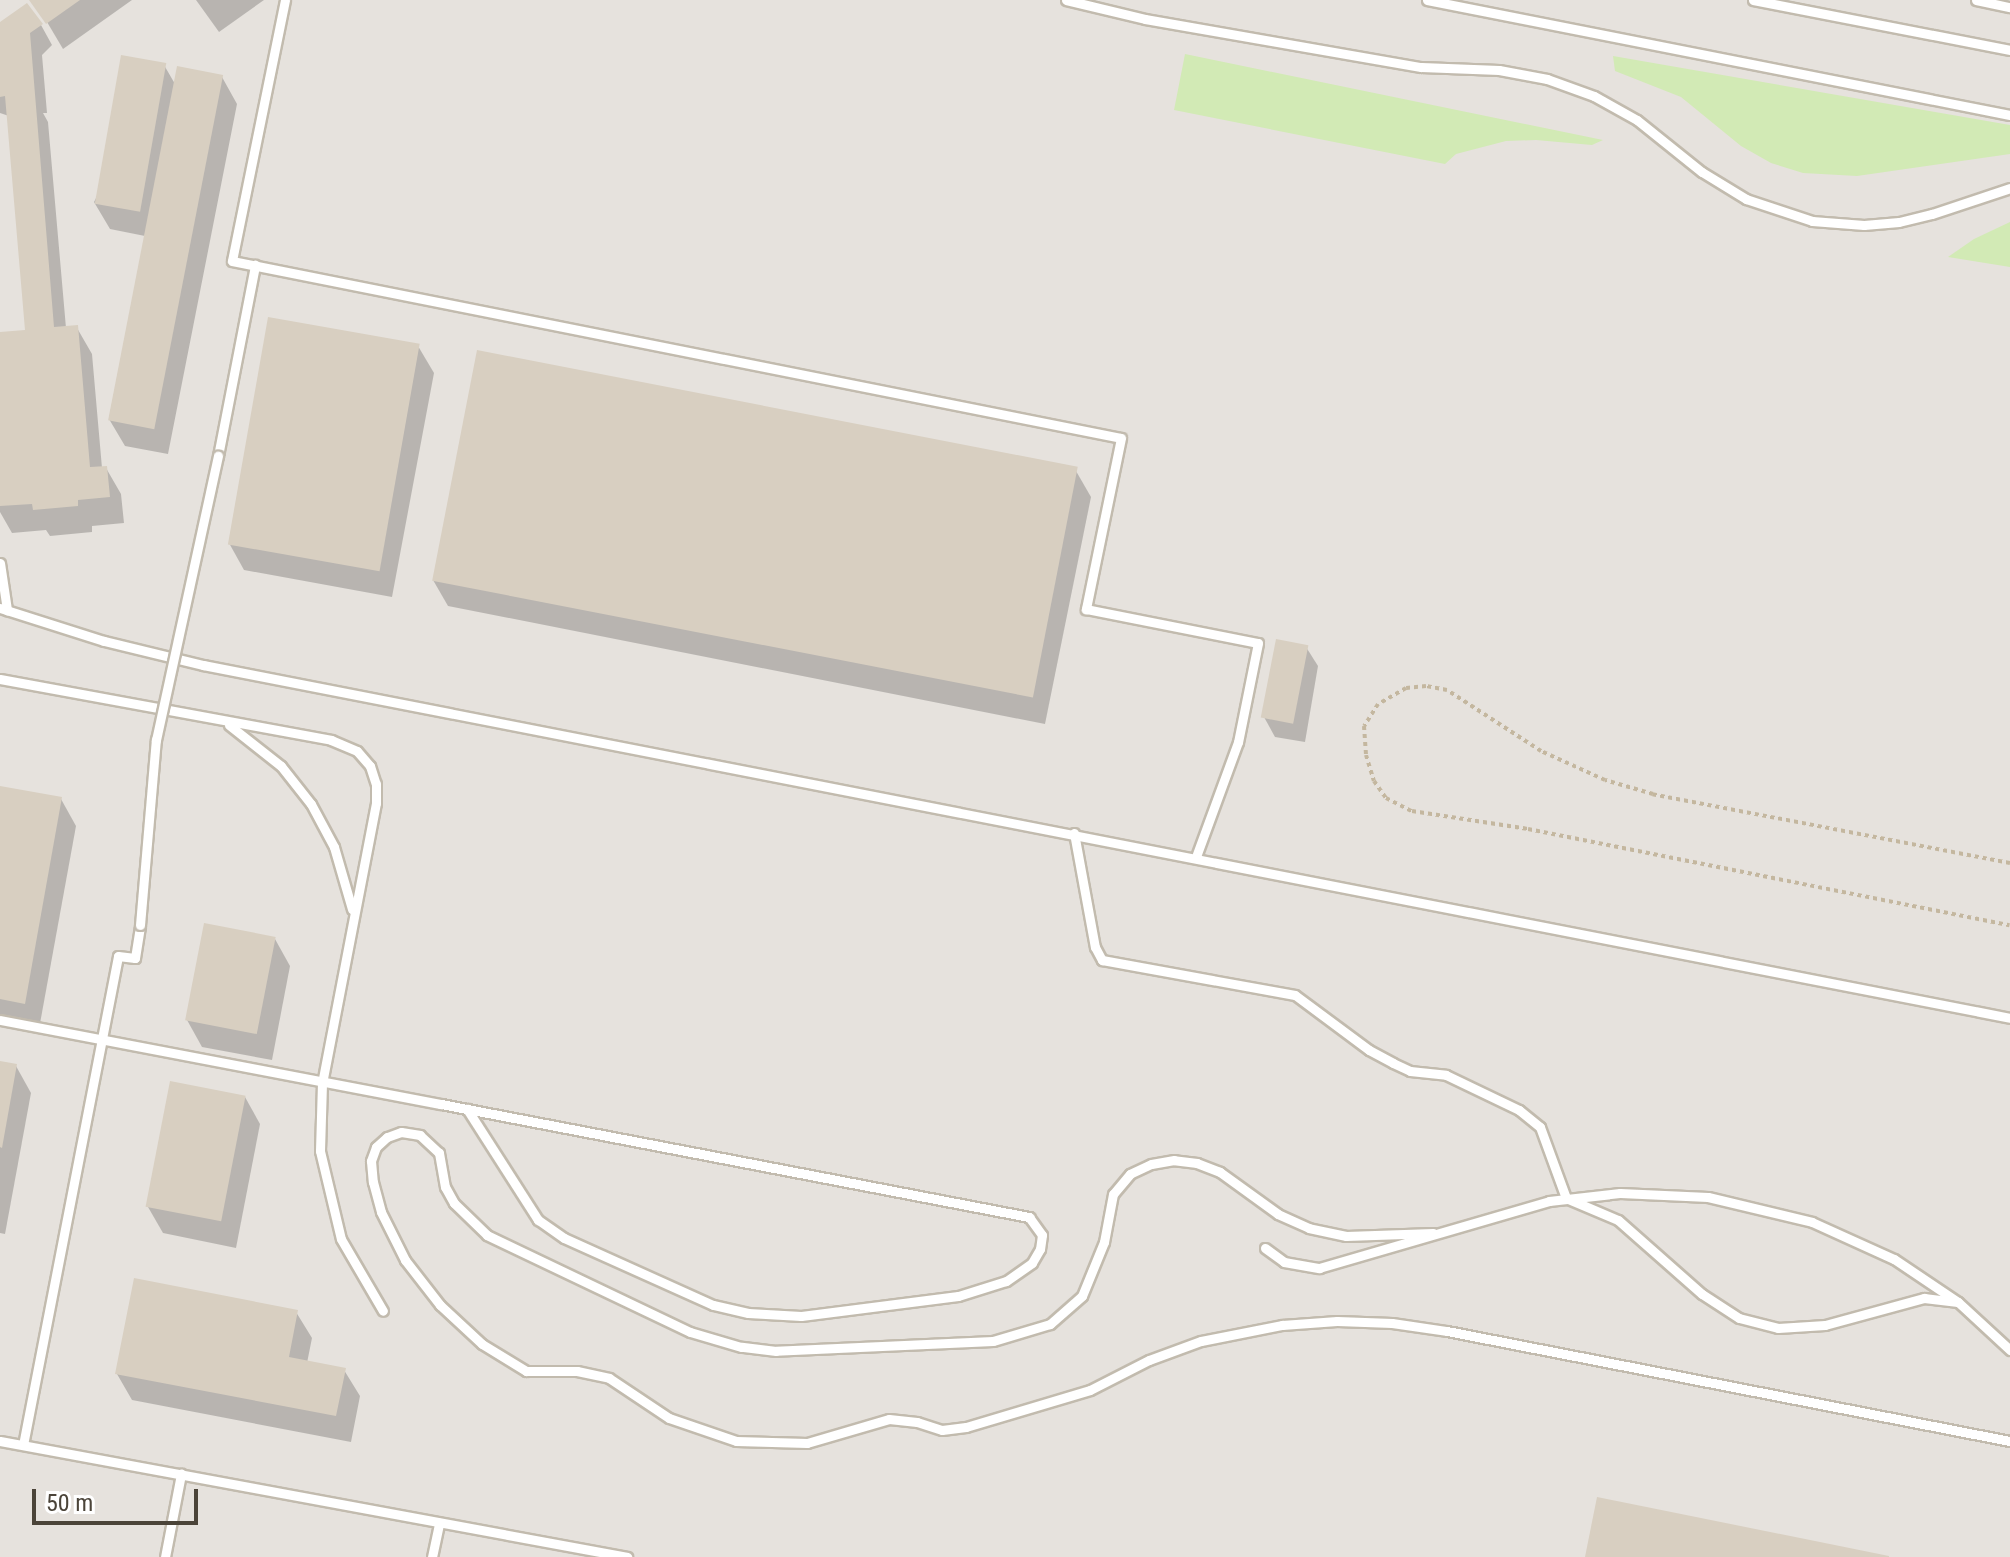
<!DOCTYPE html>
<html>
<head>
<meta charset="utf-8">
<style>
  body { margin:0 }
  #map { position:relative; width:2010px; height:1557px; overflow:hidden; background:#f6f3ec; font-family:"Roboto Condensed",sans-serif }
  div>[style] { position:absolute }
  .industrial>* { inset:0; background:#e6e2dd; transform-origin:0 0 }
  .green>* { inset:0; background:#d2eab5 }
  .shadow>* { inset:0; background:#0003 }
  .building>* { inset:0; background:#d8cfc1; transform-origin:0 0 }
  .path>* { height:4px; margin-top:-2px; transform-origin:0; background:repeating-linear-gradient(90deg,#c4b79f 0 4px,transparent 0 8px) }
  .roads { filter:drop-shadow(2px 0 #c2bbae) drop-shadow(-2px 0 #c2bbae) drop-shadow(0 2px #c2bbae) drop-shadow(0 -2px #c2bbae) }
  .service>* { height:9px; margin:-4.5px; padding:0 4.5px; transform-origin:4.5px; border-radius:4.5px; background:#fff }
  .bridges { filter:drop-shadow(2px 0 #c2bbae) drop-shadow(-2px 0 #c2bbae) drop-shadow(0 2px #c2bbae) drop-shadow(0 -2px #c2bbae) }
  .service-bridge>* { height:9px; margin:-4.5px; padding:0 4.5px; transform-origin:4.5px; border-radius:4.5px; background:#fff }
  span { translate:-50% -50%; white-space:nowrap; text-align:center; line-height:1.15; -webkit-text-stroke:6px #fff; paint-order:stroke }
  .scale { position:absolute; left:32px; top:1489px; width:166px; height:36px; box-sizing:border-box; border:4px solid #4b4439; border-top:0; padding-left:10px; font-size:24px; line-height:28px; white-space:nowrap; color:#4b4439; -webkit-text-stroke:6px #fff; paint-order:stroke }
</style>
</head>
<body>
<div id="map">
  <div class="industrial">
    <div style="left:0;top:0;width:2010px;height:1557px"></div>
  </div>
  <div class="green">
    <div style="clip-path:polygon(1185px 54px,1603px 140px,1592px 145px,1536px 140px,1506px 141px,1456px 154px,1445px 164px,1174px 110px)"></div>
    <div style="clip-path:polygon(1613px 56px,2010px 125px,2010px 154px,1857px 176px,1803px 173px,1771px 163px,1741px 146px,1681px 97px,1615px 71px)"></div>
    <div style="clip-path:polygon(2010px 222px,2010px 267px,1948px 257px,1974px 239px)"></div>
  </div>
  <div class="shadow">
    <div style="clip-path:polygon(34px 0,132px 0,63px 49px)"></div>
    <div style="clip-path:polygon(196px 0,264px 0,219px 32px)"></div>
    <div style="clip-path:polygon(0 25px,41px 25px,52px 45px,42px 55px,47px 113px,43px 113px,48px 122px,66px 328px,77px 328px,92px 354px,102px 468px,106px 468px,121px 494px,124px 523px,92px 526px,92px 532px,50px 536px,46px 530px,12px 533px,0 512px,0 334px,27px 332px,9px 116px,0 113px)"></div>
    <div style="clip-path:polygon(164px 65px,175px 84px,222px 77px,237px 104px,168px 454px,125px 446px,109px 419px,145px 236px,110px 229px,94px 202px)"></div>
    <div style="clip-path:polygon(418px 346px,434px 373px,392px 597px,244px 570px,229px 543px)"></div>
    <div style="clip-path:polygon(1076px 471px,1091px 497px,1045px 724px,448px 606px,433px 580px)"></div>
    <div style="clip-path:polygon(1306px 647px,1318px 666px,1305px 742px,1275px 737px,1264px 717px)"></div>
    <div style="clip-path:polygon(0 788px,61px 799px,76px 826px,39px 1029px,0 1022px)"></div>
    <div style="clip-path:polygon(275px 939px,290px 966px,272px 1060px,202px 1047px,187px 1020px)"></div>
    <div style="clip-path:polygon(0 1063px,16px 1066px,31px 1093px,5px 1234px,0 1233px)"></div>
    <div style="clip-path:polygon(245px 1097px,260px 1124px,236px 1248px,163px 1233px,148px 1207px)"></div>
    <div style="clip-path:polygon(296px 1312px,312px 1338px,307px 1363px,344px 1370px,360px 1396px,351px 1442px,132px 1400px,117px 1374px)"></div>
  </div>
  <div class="building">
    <div style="clip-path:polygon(29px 0,80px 0,46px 24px)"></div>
    <div style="clip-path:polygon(27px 3px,43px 24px,30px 33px,54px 327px,78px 325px,90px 467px,107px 466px,110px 497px,78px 500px,78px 506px,33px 510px,32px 504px,0 506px,0 332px,25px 330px,5px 96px,0 97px,0 22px)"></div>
    <div style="left:121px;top:55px;width:46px;height:151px;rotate:10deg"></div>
    <div style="left:177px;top:66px;width:47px;height:361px;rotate:11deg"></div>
    <div style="left:268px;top:317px;width:154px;height:231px;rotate:10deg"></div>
    <div style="left:477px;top:350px;width:612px;height:235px;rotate:11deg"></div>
    <div style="left:1276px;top:639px;width:33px;height:80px;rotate:11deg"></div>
    <div style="clip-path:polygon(0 786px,62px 797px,25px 1004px,0 999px)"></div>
    <div style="left:204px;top:923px;width:73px;height:99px;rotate:11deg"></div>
    <div style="clip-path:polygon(0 1061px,17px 1064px,2px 1148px,0 1147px)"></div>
    <div style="left:170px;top:1081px;width:77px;height:128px;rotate:11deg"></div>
    <div style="clip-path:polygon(134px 1278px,298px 1310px,289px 1357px,346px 1368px,336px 1416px,115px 1374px)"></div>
    <div style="clip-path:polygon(1597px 1497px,1889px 1556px,1889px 1557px,1585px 1557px)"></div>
  </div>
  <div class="path">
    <div style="left:2010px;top:863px;width:364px;rotate:-169.1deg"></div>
    <div style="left:1653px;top:794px;width:50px;rotate:-163.7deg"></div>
    <div style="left:1605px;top:780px;width:70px;rotate:-155.6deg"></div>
    <div style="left:1541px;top:751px;width:112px;rotate:-147deg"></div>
    <div style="left:1447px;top:690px;width:21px;rotate:-169deg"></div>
    <div style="left:1426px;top:686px;width:20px;rotate:174deg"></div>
    <div style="left:1406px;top:688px;width:32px;rotate:150deg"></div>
    <div style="left:1378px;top:704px;width:26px;rotate:122deg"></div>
    <div style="left:1364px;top:726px;width:29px;rotate:86deg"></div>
    <div style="left:1366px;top:755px;width:27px;rotate:73deg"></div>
    <div style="left:1374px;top:781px;width:21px;rotate:55deg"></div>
    <div style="left:1386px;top:798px;width:29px;rotate:27deg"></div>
    <div style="left:1412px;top:811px;width:117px;rotate:8.8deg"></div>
    <div style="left:1528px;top:829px;width:491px;rotate:11.3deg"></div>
  </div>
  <div class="roads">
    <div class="service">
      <div style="left:285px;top:0;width:266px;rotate:101.5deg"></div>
      <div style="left:232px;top:261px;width:906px;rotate:11.26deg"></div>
      <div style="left:1121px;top:438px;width:175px;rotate:101.6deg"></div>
      <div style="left:1086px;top:609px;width:175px;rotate:11.2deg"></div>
      <div style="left:1258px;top:643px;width:101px;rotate:101.4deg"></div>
      <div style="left:1238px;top:742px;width:122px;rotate:110.1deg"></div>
      <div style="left:1066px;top:0;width:81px;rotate:13.5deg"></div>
      <div style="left:1145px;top:19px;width:280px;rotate:9.9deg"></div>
      <div style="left:1421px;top:67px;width:78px;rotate:2.2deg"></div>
      <div style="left:1499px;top:70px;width:49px;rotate:10.6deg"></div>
      <div style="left:1547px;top:79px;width:50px;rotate:19.9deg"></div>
      <div style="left:1594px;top:96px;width:49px;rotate:29.2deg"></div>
      <div style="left:1637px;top:120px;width:83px;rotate:38.7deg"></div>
      <div style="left:1702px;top:172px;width:52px;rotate:31.5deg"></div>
      <div style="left:1746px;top:199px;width:70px;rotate:18.4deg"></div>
      <div style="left:1812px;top:221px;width:52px;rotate:4.4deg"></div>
      <div style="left:1864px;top:225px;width:35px;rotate:-5deg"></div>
      <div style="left:1899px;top:222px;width:34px;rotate:-14deg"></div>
      <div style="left:1932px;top:214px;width:82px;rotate:-18.4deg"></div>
      <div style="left:1427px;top:0;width:594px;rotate:11.16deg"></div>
      <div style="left:1753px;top:0;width:262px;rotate:11deg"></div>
      <div style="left:1976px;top:0;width:35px;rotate:12deg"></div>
      <div style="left:218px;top:456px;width:195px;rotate:-79deg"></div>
      <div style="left:0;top:563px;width:48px;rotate:81.5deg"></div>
      <div style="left:0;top:608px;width:109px;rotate:17.6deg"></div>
      <div style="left:104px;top:641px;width:102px;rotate:13.6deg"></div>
      <div style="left:203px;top:665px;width:1841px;rotate:11.05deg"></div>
      <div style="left:0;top:679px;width:337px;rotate:10.4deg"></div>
      <div style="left:331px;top:740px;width:28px;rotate:23deg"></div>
      <div style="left:357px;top:751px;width:20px;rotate:49deg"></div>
      <div style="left:370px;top:766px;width:19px;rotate:72deg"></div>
      <div style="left:376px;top:784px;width:19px;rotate:90deg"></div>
      <div style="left:376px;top:803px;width:285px;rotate:100.9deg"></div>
      <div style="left:322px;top:1083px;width:68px;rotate:91.7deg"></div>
      <div style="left:320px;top:1151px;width:90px;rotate:76.6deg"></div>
      <div style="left:341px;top:1239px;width:83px;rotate:59.7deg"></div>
      <div style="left:229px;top:725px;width:66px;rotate:38.3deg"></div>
      <div style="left:281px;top:766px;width:48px;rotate:51.7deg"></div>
      <div style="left:311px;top:804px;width:49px;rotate:61.9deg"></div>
      <div style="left:334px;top:847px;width:65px;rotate:73.8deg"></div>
      <div style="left:1074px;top:833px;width:116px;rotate:79.6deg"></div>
      <div style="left:1095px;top:947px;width:15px;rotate:62deg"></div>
      <div style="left:1102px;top:960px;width:196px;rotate:10.3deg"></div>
      <div style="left:1295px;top:995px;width:92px;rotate:36.6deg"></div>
      <div style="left:1369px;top:1050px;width:27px;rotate:28deg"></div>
      <div style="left:1393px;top:1063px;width:19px;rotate:25deg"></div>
      <div style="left:1410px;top:1071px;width:36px;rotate:6deg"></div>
      <div style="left:1446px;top:1075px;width:81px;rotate:25.6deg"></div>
      <div style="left:1519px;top:1110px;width:27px;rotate:39deg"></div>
      <div style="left:1540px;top:1127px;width:76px;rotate:69.9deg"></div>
      <div style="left:1566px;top:1198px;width:56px;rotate:22.9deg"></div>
      <div style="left:1618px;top:1220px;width:112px;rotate:41.4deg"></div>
      <div style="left:1702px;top:1294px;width:44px;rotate:33deg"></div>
      <div style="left:1739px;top:1318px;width:40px;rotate:14.4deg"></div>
      <div style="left:1778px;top:1328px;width:47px;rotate:-3.7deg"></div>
      <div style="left:1825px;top:1325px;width:103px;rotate:-15.3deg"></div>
      <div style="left:1924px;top:1298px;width:34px;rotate:7deg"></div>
      <div style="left:0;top:1020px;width:449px;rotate:10.8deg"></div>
      <div style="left:441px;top:1104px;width:599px;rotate:10.88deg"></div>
      <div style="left:1029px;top:1217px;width:22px;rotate:54deg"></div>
      <div style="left:1042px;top:1235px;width:14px;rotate:98deg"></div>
      <div style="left:1040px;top:1249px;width:16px;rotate:120deg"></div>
      <div style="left:1032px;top:1263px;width:32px;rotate:145deg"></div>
      <div style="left:1006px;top:1281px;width:50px;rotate:162.6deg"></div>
      <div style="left:958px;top:1296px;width:158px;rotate:172.7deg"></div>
      <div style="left:801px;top:1316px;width:53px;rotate:-176.8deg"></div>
      <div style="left:748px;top:1313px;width:36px;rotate:-167deg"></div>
      <div style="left:713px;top:1305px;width:163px;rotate:-155.8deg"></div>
      <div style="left:564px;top:1238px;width:32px;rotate:-145deg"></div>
      <div style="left:538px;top:1220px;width:132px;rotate:-122.6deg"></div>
      <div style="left:1433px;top:1233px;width:87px;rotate:178deg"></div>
      <div style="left:1346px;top:1236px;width:38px;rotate:-168deg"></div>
      <div style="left:1309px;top:1228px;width:34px;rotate:-156deg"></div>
      <div style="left:1278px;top:1214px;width:72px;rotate:-144.1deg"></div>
      <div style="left:1220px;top:1172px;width:25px;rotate:-159deg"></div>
      <div style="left:1197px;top:1163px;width:23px;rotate:-173deg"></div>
      <div style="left:1174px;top:1160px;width:23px;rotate:170deg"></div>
      <div style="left:1151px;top:1164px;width:23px;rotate:155deg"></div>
      <div style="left:1130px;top:1174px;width:26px;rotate:130deg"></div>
      <div style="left:1113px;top:1194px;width:49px;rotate:100.6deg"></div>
      <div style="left:1104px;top:1242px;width:58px;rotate:112.2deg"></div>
      <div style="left:1082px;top:1296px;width:43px;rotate:138.8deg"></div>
      <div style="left:1050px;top:1324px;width:59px;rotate:163.4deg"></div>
      <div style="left:993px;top:1341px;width:217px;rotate:177.4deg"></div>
      <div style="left:776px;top:1351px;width:35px;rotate:-173deg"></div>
      <div style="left:741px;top:1347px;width:53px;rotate:-163.6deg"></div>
      <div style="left:690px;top:1332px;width:225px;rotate:-154.5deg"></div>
      <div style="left:487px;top:1235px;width:46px;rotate:-135.9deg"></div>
      <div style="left:454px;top:1203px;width:18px;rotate:-119deg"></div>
      <div style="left:445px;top:1187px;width:35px;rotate:-100deg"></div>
      <div style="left:439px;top:1153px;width:26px;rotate:-137deg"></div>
      <div style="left:420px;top:1135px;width:19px;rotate:-171deg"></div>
      <div style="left:401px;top:1132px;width:15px;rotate:160deg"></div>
      <div style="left:387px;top:1137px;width:15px;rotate:138deg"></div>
      <div style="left:376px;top:1147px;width:15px;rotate:110deg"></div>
      <div style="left:371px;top:1161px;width:21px;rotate:85deg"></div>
      <div style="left:373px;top:1182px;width:31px;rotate:75deg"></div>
      <div style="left:381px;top:1212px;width:54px;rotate:63.4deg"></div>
      <div style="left:405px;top:1260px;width:57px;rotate:52.1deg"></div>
      <div style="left:440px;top:1305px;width:57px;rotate:42.9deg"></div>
      <div style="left:482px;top:1344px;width:52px;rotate:31.5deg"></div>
      <div style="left:526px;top:1371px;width:51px"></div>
      <div style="left:577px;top:1371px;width:33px;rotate:12deg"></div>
      <div style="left:609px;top:1378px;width:72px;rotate:33.7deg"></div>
      <div style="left:669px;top:1418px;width:71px;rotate:18.9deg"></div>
      <div style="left:736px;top:1441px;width:71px;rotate:1.6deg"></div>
      <div style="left:807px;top:1443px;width:85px;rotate:-16.3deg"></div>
      <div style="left:889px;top:1419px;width:28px;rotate:6deg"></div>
      <div style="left:917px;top:1422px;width:26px;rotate:18deg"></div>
      <div style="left:942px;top:1430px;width:24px;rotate:-7deg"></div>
      <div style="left:966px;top:1427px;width:129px;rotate:-16.6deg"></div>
      <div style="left:1090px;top:1390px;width:66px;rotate:-27deg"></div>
      <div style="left:1149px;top:1360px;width:55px;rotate:-20.1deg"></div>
      <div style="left:1201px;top:1341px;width:83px;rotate:-11.2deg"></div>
      <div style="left:1282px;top:1325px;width:55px;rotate:-4.2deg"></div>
      <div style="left:1337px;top:1321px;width:55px;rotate:2.1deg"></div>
      <div style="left:1392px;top:1323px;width:56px;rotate:8.3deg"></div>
      <div style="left:1447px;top:1331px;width:574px;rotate:11.06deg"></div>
      <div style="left:1265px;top:1248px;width:24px;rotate:36deg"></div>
      <div style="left:1284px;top:1262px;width:36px;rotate:10deg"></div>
      <div style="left:1319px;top:1268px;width:240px;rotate:-16.2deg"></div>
      <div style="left:1549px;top:1201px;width:71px;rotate:-6.4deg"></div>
      <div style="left:1620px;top:1193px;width:88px;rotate:2.6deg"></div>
      <div style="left:1708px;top:1197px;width:107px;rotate:13.5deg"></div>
      <div style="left:1812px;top:1222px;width:90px;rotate:24.3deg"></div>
      <div style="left:1894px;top:1259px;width:77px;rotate:33.9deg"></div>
      <div style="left:1958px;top:1302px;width:71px;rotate:42.7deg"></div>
      <div style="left:0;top:1441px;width:638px;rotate:10.48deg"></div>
      <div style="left:23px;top:1445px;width:498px;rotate:-79deg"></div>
      <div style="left:118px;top:956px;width:17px;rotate:7deg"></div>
      <div style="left:135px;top:958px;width:33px;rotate:-81deg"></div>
      <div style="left:165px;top:1557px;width:85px;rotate:-79.1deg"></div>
      <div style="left:432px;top:1557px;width:35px;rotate:-78deg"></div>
    </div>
  </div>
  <div class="bridges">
    <div class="service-bridge">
      <div style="left:140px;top:925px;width:186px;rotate:-85.1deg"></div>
      <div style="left:156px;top:740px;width:291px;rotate:-77.7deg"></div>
    </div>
  </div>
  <div class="scale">50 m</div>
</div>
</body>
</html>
